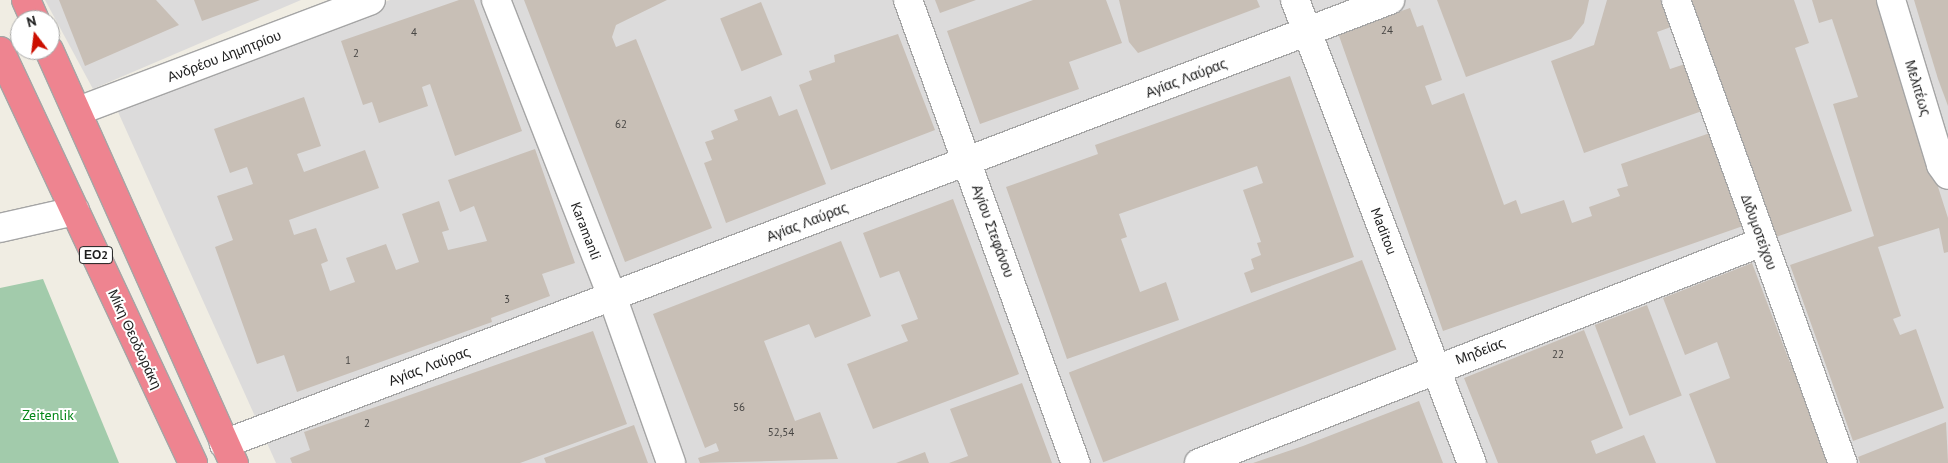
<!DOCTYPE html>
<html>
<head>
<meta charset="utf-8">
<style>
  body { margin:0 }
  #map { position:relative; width:1948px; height:463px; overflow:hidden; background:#f0ede3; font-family:"PT Sans",sans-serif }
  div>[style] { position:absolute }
  .residential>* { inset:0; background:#dcdbdb }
  .cemetery>* { inset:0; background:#a2cbab }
  .building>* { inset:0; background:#c8bfb6; transform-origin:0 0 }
  .roads { filter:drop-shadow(1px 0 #a5a5a5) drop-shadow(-1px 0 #a5a5a5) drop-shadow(0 1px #a5a5a5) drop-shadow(0 -1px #a5a5a5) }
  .minor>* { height:28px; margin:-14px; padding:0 14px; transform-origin:14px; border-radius:14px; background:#fff }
  .highway>* { height:28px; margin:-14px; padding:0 14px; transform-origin:14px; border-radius:14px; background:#ee8490 }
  span { translate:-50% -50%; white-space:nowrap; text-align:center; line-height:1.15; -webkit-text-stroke:4px #fff; paint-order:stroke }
  .number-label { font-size:11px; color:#484644 }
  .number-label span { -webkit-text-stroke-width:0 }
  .shield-label span { padding:1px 4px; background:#fff; border:1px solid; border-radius:4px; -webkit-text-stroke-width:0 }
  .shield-label { font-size:12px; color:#1e1e1e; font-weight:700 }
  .street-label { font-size:14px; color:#1e1e1e }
  .park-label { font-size:14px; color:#028617 }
  .north { position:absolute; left:10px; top:10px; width:50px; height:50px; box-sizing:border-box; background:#fff; border:1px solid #a5a5a5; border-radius:50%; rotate:345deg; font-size:14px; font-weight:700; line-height:20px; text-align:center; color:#1e1e1e }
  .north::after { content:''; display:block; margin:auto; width:18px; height:22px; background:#cc0f00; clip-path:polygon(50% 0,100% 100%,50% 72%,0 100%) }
</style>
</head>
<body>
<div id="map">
  <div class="residential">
    <div style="clip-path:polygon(45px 0,301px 0,93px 89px)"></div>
    <div style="clip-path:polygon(390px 0,1948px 0,1948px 463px,276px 463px,114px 103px)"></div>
  </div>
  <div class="cemetery">
    <div style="clip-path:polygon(43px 279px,119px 463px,0 463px,0 288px)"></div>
  </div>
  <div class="building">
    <div style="clip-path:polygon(59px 0,156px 0,179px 25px,85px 66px)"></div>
    <div style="clip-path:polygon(194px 0,260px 0,202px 21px)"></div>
    <div style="clip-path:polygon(459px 0,474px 0,522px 131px,455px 156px,430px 84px,422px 87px,428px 106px,379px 123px,372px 102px,363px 105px,341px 41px)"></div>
    <div style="clip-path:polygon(524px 0,667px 0,616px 25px,612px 37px,616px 47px,636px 39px,712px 228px,625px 262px)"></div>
    <div style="clip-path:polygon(935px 0,976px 0,940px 13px)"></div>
    <div style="clip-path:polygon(1033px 0,1106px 0,1122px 43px,1069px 62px,1079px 89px,980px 124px,947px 31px)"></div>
    <div style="clip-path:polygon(1119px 0,1257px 0,1260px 7px,1138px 53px,1129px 42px)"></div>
    <div style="clip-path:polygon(1437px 0,1589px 0,1584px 23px,1571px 39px,1466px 77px)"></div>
    <div style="clip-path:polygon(1607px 0,1661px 0,1671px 27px,1657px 32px,1670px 69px,1685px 64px,1702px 111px,1584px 153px,1551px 61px,1594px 45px)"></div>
    <div style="clip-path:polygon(1691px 0,1794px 0,1809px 43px,1795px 48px,1852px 211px,1776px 237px)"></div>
    <div style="clip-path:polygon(1812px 0,1878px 0,1948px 218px,1948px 252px,1944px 253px,1939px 228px,1878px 247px,1901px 316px,1893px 319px,1900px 335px,1916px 329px,1944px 408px,1853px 441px,1790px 265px,1874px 236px,1833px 104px,1858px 97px,1832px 19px,1819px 23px)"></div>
    <div style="clip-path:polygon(1914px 0,1948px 0,1948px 106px,1938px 79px)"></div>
    <div style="left:761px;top:2px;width:57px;height:44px;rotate:68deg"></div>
    <div style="clip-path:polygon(1410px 8px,1417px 27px,1423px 25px,1442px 80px,1425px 86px,1432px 105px,1464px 93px,1504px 205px,1516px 200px,1521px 214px,1564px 200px,1572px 223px,1592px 216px,1589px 207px,1620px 196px,1617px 189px,1628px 186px,1621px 164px,1710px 133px,1743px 226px,1443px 331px,1338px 33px)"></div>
    <div style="clip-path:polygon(898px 34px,935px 130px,831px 170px,799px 85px,812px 80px,809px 71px,835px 62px,834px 55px)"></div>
    <div style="clip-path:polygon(1290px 76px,1354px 257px,1251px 293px,1244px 273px,1254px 269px,1251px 259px,1261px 255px,1257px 243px,1261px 242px,1243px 190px,1263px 183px,1257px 166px,1119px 214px,1127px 237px,1121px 239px,1140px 292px,1166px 282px,1179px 320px,1067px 359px,1006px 187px,1098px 154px,1095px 145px)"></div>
    <div style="clip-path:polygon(771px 96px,779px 116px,797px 109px,826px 184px,726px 223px,704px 163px,712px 160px,705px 142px,714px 139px,711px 131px,738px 120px,734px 110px)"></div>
    <div style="clip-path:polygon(304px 97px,321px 146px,297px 154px,304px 172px,365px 150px,379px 188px,289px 220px,294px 235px,316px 228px,328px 261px,321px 264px,330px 291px,355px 282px,346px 258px,386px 244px,396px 270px,419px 262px,402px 214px,439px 201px,449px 230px,442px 232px,448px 250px,487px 241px,474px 206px,460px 212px,448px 180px,535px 149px,575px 263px,542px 274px,550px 296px,491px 318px,492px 322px,297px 392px,284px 355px,257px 364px,215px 247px,233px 240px,217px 196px,253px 184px,247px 167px,230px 173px,214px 129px)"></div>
    <div style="clip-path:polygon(953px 199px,1019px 374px,873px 429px,847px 364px,908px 341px,901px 325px,918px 319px,899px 271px,880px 278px,863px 233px)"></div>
    <div style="clip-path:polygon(841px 241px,871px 316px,815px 338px,809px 324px,764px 341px,795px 421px,820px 412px,838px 459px,700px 463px,698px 458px,719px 451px,716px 443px,705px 448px,653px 314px)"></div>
    <div style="left:1362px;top:260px;width:96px;height:314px;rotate:69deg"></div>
    <div style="clip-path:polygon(1752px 263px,1787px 355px,1831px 463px,1716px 463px,1689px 394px,1730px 378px,1717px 342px,1685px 355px,1663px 298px)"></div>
    <div style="left:1647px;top:305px;width:97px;height:56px;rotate:69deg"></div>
    <div style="clip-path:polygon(1584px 330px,1623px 428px,1591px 441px,1596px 454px,1644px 435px,1656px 463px,1498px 463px,1464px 378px)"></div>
    <div style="clip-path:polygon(593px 331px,627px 424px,520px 463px,292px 463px,290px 458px,310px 450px,304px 432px)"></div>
    <div style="clip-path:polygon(1022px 383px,1052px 463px,949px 463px,968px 456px,950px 409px)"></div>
    <div style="clip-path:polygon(1419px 401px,1443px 463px,1253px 463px,1303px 446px)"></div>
    <div style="clip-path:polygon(1946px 422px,1948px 463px,1860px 463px,1858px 457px)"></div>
    <div style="clip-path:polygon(634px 425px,648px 463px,546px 463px,544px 458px)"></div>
    <div style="clip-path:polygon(925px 452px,929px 463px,896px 463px)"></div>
  </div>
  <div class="roads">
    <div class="minor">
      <div style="left:496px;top:0;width:318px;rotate:68.6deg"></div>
      <div style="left:612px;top:296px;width:177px;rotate:70.5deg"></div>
      <div style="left:908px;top:0;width:493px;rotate:70.1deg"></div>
      <div style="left:1295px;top:0;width:496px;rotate:69.1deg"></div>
      <div style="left:1676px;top:0;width:492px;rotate:70.2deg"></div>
      <div style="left:1891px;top:0;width:172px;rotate:73.1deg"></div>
      <div style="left:1941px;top:165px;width:12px;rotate:55deg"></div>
      <div style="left:78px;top:111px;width:313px;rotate:-20.7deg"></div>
      <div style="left:0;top:228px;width:77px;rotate:-12.8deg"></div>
      <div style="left:224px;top:444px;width:1248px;rotate:-20.85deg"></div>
      <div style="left:1199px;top:463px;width:605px;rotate:-21.43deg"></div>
    </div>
    <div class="highway">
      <div style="left:26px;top:0;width:22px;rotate:66deg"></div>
      <div style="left:49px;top:50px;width:453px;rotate:65.9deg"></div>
      <div style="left:0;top:51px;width:455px;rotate:64.9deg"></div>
    </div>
  </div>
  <div class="number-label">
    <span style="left:1387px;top:30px">24</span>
    <span style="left:414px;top:32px">4</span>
    <span style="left:356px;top:53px">2</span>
    <span style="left:621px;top:124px">62</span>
    <span style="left:507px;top:299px">3</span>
    <span style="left:1558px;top:354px">22</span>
    <span style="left:348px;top:360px">1</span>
    <span style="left:739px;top:407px">56</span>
    <span style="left:367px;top:423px">2</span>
    <span style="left:781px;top:432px">52,54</span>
  </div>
  <div class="shield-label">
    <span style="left:96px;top:255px">ΕΟ2</span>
  </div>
  <div class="street-label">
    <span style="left:224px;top:56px;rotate:-21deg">Ανδρέου Δημητρίου</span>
    <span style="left:1186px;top:78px;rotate:-21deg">Αγίας Λαύρας</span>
    <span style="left:1918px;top:88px;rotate:73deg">Μελιτέως</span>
    <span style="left:807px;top:222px;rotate:-21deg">Αγίας Λαύρας</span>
    <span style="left:586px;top:231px;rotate:69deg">Karamanli</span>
    <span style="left:993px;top:231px;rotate:70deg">Αγίου Στεφάνου</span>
    <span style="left:1384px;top:231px;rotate:69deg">Maditou</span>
    <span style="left:1759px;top:232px;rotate:70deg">Διδυμοτείχου</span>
    <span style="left:135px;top:339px;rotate:65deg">Μίκη Θεοδωράκη</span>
    <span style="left:1480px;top:351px;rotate:-21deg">Μηδείας</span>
    <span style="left:429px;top:366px;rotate:-21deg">Αγίας Λαύρας</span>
  </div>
  <div class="park-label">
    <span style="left:48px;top:415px">Zeitenlik</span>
  </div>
  <div class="north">N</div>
</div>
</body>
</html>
